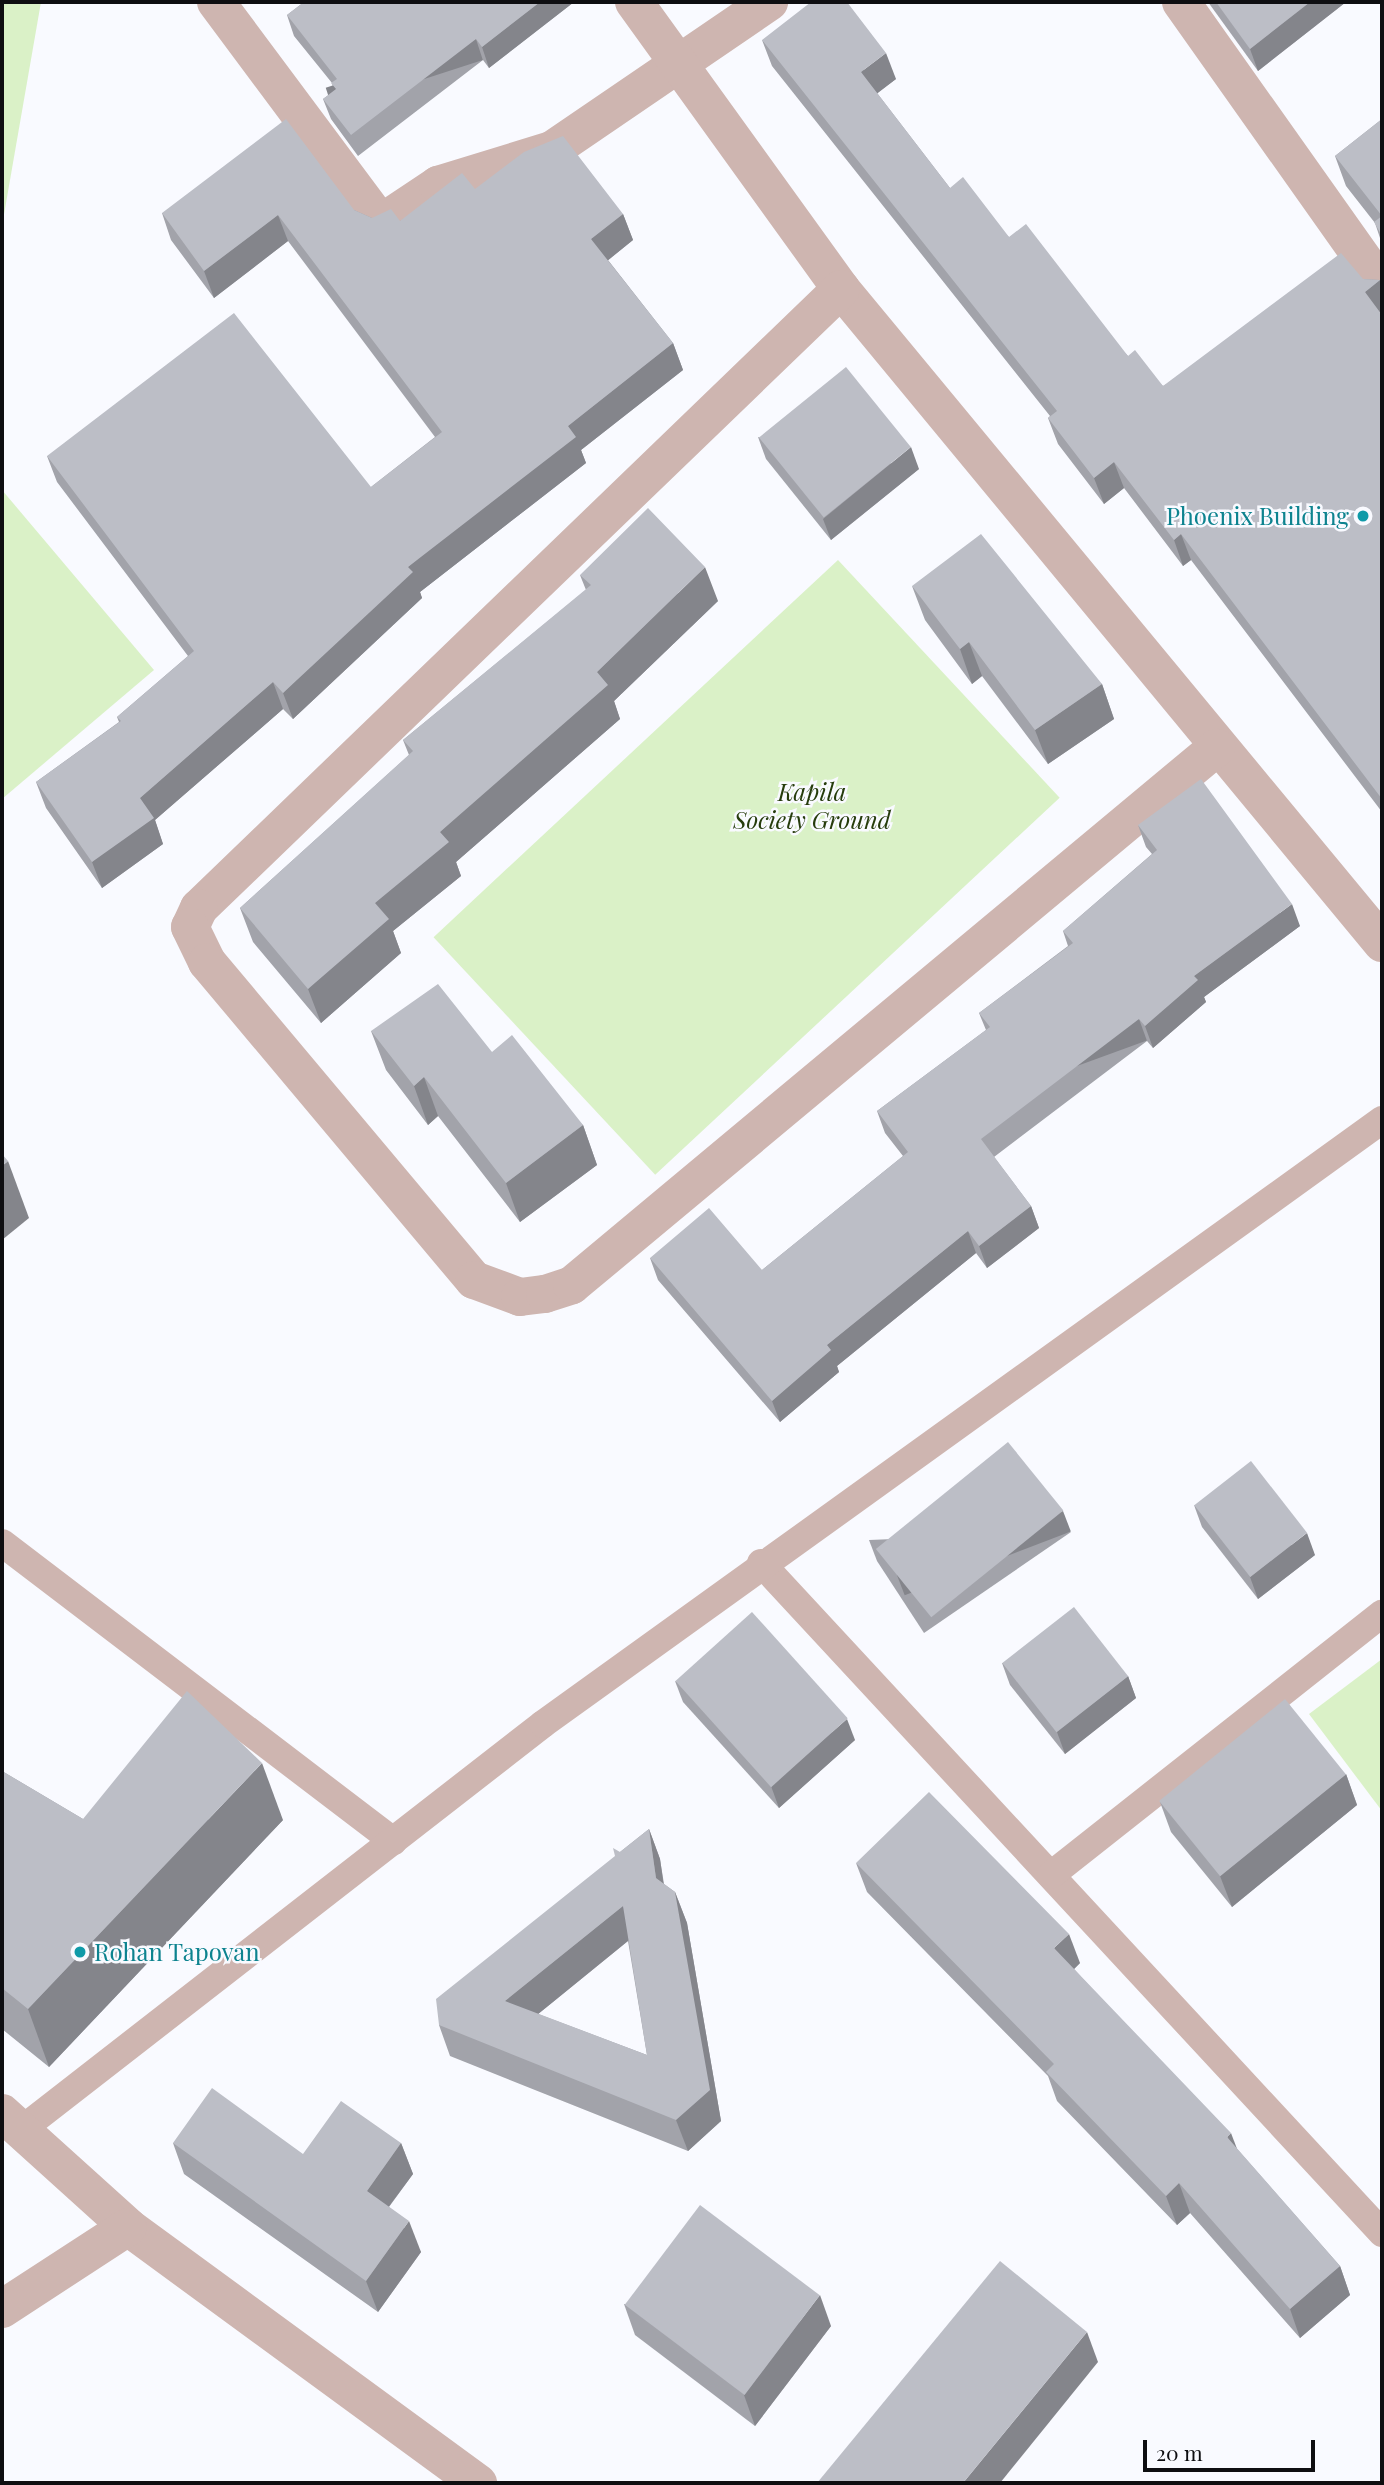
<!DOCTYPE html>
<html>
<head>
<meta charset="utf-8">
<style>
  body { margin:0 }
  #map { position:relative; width:1384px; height:2485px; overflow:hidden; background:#f9faff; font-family:"Playfair Display",serif }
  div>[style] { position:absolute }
  .green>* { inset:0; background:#daf1c7; transform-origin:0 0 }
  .service>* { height:28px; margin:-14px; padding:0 14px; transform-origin:14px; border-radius:14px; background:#ceb5b0 }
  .minor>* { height:38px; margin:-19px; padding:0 19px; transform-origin:19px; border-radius:19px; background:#ceb5b0 }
  .wall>* { inset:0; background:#a2a3aa }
  .shaded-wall>* { inset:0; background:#84858b; transform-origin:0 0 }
  .building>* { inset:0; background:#bcbec6; transform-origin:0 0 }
  .dots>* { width:19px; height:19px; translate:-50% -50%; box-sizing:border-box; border:4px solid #f9faff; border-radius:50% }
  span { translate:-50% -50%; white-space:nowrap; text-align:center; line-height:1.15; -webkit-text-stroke:5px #f9faff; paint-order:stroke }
  .culture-label { font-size:24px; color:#0d838f }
  .right { translate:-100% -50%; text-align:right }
  .left { translate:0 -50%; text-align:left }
  .park-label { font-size:24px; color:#263c0c; font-style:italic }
  .frame { position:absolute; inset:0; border:4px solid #0e0e11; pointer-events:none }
  .scale { position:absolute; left:1143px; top:2440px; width:172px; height:32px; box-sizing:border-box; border:4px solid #0e0e11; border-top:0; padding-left:9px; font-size:21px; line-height:24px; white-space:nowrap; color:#0e0e11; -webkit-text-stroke:5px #f9faff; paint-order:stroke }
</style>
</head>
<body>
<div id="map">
  <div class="green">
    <div style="clip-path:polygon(2px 2px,41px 2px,2px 226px)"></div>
    <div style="clip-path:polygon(2px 490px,154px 670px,2px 799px)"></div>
    <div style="left:838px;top:560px;width:325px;height:553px;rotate:47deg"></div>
    <div style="clip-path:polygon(1382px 1659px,1382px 1811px,1309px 1714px)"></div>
  </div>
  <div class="service">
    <div style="left:2px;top:1543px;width:492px;rotate:37.3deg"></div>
    <div style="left:761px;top:1563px;width:914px;rotate:47.17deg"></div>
    <div style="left:1051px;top:1875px;width:422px;rotate:-38.3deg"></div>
    <div style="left:21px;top:2130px;width:661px;rotate:-37.87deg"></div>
    <div style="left:543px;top:1724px;width:1034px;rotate:-35.75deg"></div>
  </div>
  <div class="minor">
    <div style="left:216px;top:2px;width:276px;rotate:53.3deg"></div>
    <div style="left:381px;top:223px;width:69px;rotate:-33.7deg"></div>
    <div style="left:438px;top:185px;width:119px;rotate:-17.1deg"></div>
    <div style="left:552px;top:150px;width:263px;rotate:-34.3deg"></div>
    <div style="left:634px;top:2px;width:354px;rotate:54.2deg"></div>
    <div style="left:841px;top:289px;width:849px;rotate:50.4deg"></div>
    <div style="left:1181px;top:2px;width:348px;rotate:54.7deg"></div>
    <div style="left:841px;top:289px;width:892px;rotate:136.04deg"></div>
    <div style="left:199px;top:908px;width:21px;rotate:115deg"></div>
    <div style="left:190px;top:927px;width:39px;rotate:64deg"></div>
    <div style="left:207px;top:962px;width:415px;rotate:50deg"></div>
    <div style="left:474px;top:1280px;width:49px;rotate:20.3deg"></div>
    <div style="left:520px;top:1297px;width:25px;rotate:-7deg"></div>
    <div style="left:545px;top:1294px;width:28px;rotate:-18deg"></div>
    <div style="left:572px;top:1285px;width:839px;rotate:-39.82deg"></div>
    <div style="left:2px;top:2113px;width:170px;rotate:42.1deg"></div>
    <div style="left:128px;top:2227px;width:434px;rotate:36.2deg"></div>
    <div style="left:2px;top:2309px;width:150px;rotate:-33.1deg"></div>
  </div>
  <div class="wall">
    <div style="clip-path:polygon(304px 2px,574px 2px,489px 68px,483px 60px,358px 156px,331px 119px,323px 99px,334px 91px,332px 83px,294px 36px,287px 15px)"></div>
    <div style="clip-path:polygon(1208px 2px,1346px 2px,1258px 71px)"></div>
    <div style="clip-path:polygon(762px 40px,896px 79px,877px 93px,950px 188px,1009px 237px,1128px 356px,1163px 386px,1363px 279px,1380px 280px,1382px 285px,1382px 312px,1381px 313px,1382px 315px,1382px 812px,1191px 560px,1183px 566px,1124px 488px,1104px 504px,1058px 444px,1048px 418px,1050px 416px,772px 66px)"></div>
    <div style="clip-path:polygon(1382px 119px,1382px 244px,1375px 223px,1346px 186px,1335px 156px)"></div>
    <div style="clip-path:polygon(475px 189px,623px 214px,633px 240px,608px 260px,673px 343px,683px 370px,581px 450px,586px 463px,420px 592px,422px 598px,293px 719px,283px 709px,155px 820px,163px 844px,102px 888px,46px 808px,36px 782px,119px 722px,117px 717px,188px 656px,57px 482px,47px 456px,371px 487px,435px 437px,288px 241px,214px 298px,171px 240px,162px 213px,354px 210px,372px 218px,400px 221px)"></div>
    <div style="clip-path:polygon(758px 437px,919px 469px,831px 540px,766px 459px)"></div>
    <div style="clip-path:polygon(580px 575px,718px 601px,614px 701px,620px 719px,456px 862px,461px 876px,393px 931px,401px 953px,321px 1023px,253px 942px,240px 908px,409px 755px,403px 740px,586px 590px)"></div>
    <div style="clip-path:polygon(912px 586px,1102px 684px,1114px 719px,1048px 764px,982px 676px,972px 684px,925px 620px)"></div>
    <div style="clip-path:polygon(1138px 825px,1300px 926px,1204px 997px,1206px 1002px,1153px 1048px,1147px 1041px,994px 1157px,1031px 1206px,1039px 1228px,987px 1268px,976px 1253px,837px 1366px,839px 1372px,780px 1422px,658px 1280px,650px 1258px,762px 1270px,903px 1156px,885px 1133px,877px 1111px,986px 1030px,979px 1013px,1068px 946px,1063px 931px,1152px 854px,1146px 847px)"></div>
    <div style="clip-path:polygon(371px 1031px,492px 1052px,583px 1125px,597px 1165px,520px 1222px,438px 1116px,428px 1125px,386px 1070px)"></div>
    <div style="clip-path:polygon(1194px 1505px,1315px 1555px,1258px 1599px,1202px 1527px)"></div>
    <div style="clip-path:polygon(1071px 1532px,924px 1633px,877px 1561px,869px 1540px)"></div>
    <div style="clip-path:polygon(1002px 1663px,1128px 1676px,1136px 1698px,1065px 1754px,1010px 1685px)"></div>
    <div style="clip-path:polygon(675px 1681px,855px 1740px,779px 1808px,683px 1702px)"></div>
    <div style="clip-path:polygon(2px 1771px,83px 1819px,283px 1820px,49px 2067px,2px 2029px)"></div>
    <div style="clip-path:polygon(1346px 1774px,1357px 1805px,1232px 1907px,1171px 1832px,1160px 1802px)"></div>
    <div style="clip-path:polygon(evenodd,649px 1829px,660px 1859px,664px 1884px,675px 1892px,687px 1923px,721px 2121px,688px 2151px,450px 2056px,439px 2025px,620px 1852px,649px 1829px,628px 1941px,647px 2055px,538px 2014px,553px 2002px,628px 1941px)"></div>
    <div style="clip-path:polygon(856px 1863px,1080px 1963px,1074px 1969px,1238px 2150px,1340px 2266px,1350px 2295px,1300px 2338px,1190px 2213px,1177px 2225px,1057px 2101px,1048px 2076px,867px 1892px)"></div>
    <div style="clip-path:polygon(173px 2143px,303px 2154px,401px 2143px,413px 2174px,389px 2207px,421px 2252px,378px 2312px,184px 2174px)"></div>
    <div style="clip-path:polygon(624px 2304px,831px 2326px,755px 2426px,635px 2335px)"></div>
  </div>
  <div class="shaded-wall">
    <div style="clip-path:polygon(540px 2px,574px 2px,489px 68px,482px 47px)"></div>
    <div style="clip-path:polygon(1310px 2px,1346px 2px,1258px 71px,1250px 49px)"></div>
    <div style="left:476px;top:39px;width:22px;height:158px;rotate:72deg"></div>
    <div style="clip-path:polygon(886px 53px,896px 79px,870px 99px,861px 72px)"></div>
    <div style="clip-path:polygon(623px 214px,633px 240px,601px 266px,591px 239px)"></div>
    <div style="clip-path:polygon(278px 215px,288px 241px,214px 298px,204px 271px)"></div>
    <div style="clip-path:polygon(1380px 280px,1382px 285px,1382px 312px,1374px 318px,1365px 292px)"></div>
    <div style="clip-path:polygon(673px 343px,683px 370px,581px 450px,586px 463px,420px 592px,422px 598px,293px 719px,283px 693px,408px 567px,568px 426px)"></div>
    <div style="clip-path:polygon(911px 447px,919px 469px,831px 540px,823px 519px)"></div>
    <div style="clip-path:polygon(1114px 462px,1124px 488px,1104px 504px,1094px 478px)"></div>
    <div style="clip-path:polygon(1181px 534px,1191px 560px,1183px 566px,1174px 540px)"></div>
    <div style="clip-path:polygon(705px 567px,718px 601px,614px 701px,620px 719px,456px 862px,461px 876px,393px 931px,401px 953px,321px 1023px,308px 989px,375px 903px,440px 832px,597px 672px)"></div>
    <div style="clip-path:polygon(969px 642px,982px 676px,972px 684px,960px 649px)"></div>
    <div style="clip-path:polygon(273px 682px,283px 709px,155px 820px,163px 844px,102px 888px,92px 862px,140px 798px)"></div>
    <div style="clip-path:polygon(1102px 684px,1114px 719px,1048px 764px,1035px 730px)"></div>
    <div style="clip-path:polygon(1292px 904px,1300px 926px,1204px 997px,1206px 1002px,1153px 1048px,1145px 1026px,1194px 976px)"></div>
    <div style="left:1139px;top:1019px;width:23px;height:198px;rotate:70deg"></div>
    <div style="clip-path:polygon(424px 1077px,438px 1116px,428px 1125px,414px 1086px)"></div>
    <div style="clip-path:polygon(583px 1125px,597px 1165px,520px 1222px,506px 1183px)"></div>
    <div style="clip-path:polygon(8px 1161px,29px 1218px,2px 1240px,2px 1166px)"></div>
    <div style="clip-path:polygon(1031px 1206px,1039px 1228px,987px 1268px,979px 1246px)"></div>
    <div style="clip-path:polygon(968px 1231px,976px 1253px,837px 1366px,839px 1372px,780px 1422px,772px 1401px,827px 1345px)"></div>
    <div style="left:1063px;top:1511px;width:22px;height:178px;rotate:69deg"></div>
    <div style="clip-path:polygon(1307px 1533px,1315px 1555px,1258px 1599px,1250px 1577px)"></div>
    <div style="clip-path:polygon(1128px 1676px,1136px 1698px,1065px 1754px,1057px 1732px)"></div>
    <div style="clip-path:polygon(847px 1719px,855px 1740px,779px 1808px,771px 1786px)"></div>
    <div style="clip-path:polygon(262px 1763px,283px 1820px,49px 2067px,28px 2009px)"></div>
    <div style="clip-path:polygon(1346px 1774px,1357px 1805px,1232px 1907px,1220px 1876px)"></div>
    <div style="clip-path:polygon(649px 1829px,660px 1859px,667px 1909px,656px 1878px)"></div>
    <div style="clip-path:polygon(675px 1892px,687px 1923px,721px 2121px,688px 2151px,676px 2120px)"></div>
    <div style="clip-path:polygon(623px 1906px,634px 1936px,516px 2032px,505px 2001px)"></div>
    <div style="clip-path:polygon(1069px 1934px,1080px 1963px,1065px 1978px,1054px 1948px)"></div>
    <div style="clip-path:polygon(1231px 2133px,1242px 2162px,1227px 2137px)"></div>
    <div style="clip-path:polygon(401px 2143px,413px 2174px,378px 2221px,367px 2191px)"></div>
    <div style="clip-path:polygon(1179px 2183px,1190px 2213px,1177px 2225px,1166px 2196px)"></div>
    <div style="clip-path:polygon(409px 2221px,421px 2252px,378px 2312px,366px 2281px)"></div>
    <div style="clip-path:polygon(1340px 2266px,1350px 2295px,1300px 2338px,1290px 2309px)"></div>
    <div style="clip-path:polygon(820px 2295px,831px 2326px,755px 2426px,744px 2395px)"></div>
    <div style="clip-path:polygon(1087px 2332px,1098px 2362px,1000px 2483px,963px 2483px)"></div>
  </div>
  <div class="building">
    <div style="clip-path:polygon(304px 2px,540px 2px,482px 47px,476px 39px,351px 135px,323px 99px,336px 89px,331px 83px,337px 79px,287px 15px)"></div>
    <div style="clip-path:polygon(811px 2px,847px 2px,886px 53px,861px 72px,950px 188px,963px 177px,1009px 237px,1026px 224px,1128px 356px,1135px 350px,1163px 386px,1341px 253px,1363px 279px,1380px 280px,1365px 292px,1382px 315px,1382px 799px,1181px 534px,1174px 540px,1114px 462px,1094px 478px,1048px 418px,1057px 411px,762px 40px)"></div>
    <div style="clip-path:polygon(1216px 2px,1310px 2px,1250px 49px)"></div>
    <div style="clip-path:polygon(286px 119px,354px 210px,372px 218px,391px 209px,400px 221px,462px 173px,475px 189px,524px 152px,563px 136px,623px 214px,591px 239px,673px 343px,568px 426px,576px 437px,408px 567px,413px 572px,283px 693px,273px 682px,140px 798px,154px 818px,92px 862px,36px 782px,121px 721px,117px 717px,194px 651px,47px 456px,234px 313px,371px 487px,442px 432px,278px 215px,204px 271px,162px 213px)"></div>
    <div style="clip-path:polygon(1382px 119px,1382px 236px,1374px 222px,1382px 216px,1335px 156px)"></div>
    <div style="left:846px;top:367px;width:103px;height:112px;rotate:51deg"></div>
    <div style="clip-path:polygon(648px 508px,705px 567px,597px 672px,608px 685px,440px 832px,449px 842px,375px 903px,389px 919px,308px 989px,240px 908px,413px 751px,403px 740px,591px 585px,580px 575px)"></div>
    <div style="clip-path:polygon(981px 534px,1102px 684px,1035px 730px,969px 642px,960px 649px,912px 586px)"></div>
    <div style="clip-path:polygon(1201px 779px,1292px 904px,1194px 976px,1198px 980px,1145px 1026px,1139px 1019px,981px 1139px,1031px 1206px,979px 1246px,968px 1231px,827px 1345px,831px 1350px,772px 1401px,650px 1258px,709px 1208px,762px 1270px,908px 1152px,877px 1111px,990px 1027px,979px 1013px,1073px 943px,1063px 931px,1157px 850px,1138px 825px)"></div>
    <div style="clip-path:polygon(438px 984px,492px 1052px,512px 1035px,583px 1125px,506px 1183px,424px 1077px,414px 1086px,371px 1031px)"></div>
    <div style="clip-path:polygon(2px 1154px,8px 1161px,2px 1166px)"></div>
    <div style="left:1008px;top:1442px;width:88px;height:170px;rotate:51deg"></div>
    <div style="left:1251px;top:1461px;width:91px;height:72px;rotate:52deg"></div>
    <div style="left:1074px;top:1607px;width:88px;height:91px;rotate:52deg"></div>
    <div style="left:752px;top:1612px;width:143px;height:103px;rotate:48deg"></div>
    <div style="clip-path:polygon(187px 1691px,262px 1763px,28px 2009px,2px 1988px,2px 1771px,83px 1819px)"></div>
    <div style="left:1285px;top:1699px;width:97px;height:162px;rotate:51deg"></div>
    <div style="clip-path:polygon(929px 1792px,1069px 1934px,1054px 1948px,1231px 2133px,1227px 2137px,1340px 2266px,1290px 2309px,1179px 2183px,1166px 2196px,1046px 2072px,1054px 2064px,856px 1863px)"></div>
    <div style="clip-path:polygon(evenodd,649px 1829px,656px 1878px,675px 1892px,710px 2090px,676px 2120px,439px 2025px,436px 1999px,615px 1856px,613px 1848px,620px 1852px,649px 1829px,623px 1906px,647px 2055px,505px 2001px,623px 1906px)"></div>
    <div style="clip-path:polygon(212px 2088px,303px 2154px,341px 2101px,401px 2143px,367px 2191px,409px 2221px,366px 2281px,173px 2143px)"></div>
    <div style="left:700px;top:2205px;width:150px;height:125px;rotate:37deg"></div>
    <div style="clip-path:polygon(1000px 2261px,1087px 2332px,963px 2483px,817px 2483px)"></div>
  </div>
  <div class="dots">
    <div style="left:1363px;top:516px;background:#0f9aa8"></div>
    <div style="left:80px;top:1952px;background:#0f9aa8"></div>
  </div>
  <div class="culture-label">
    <span class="right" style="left:1349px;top:516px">Phoenix Building</span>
    <span class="left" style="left:94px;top:1952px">Rohan Tapovan</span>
  </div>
  <div class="park-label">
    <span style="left:812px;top:806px">Kapila<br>Society Ground</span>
  </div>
  <div class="frame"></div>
  <div class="scale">20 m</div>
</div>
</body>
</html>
